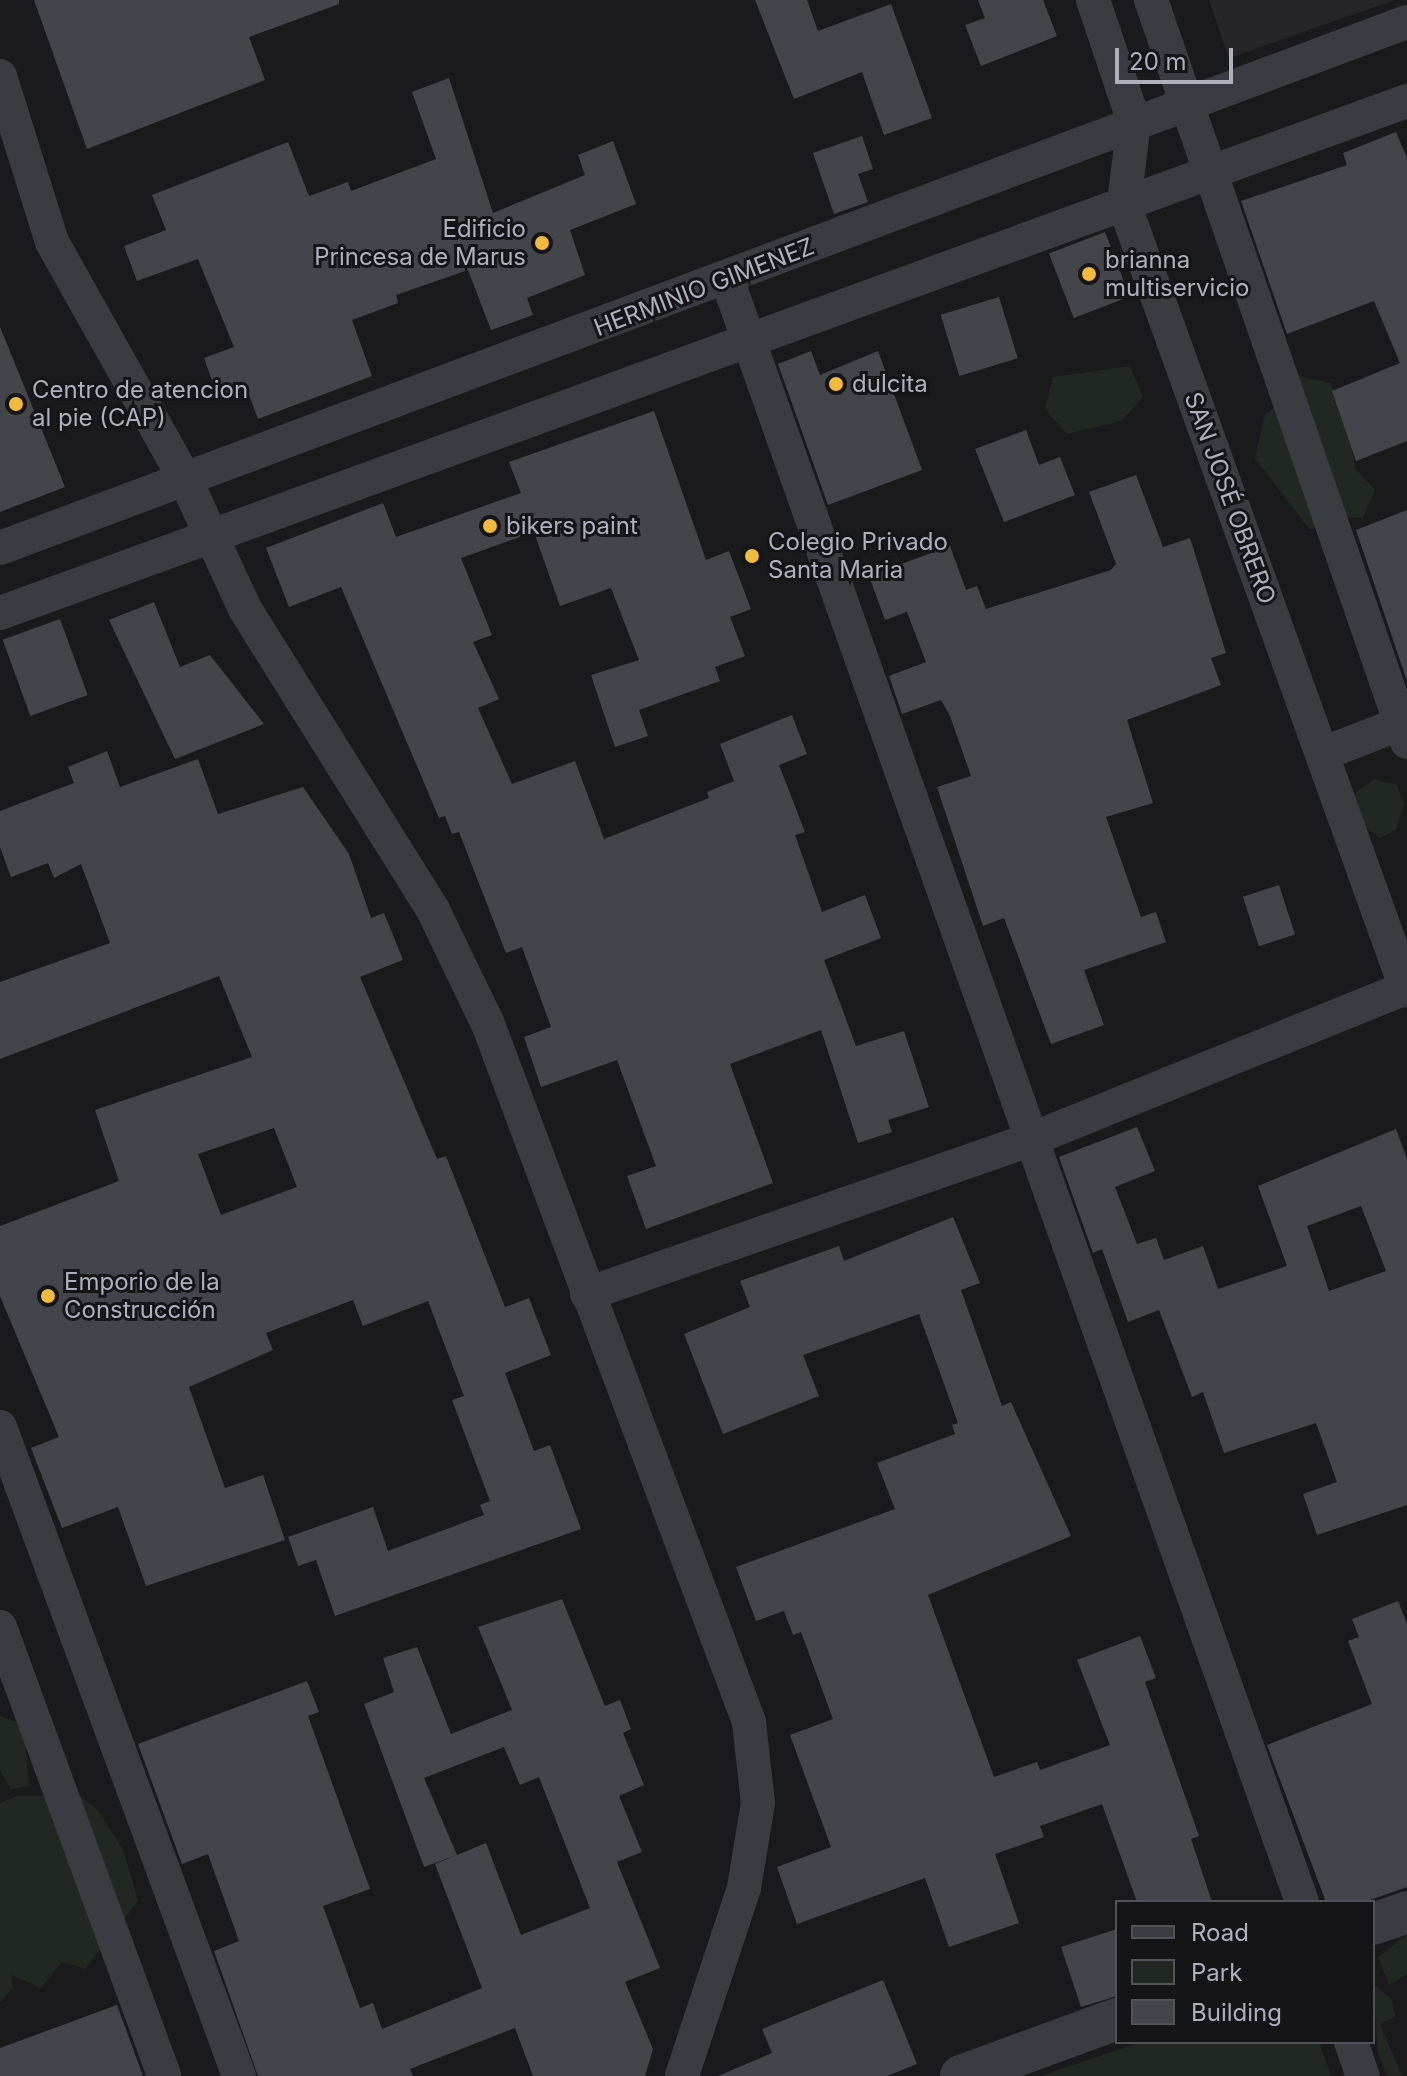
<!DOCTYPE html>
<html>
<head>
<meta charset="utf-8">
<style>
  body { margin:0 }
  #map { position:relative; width:1407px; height:2076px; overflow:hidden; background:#1a1a1d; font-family:Inter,sans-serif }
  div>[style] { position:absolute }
  .built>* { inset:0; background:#26262a }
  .green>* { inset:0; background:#202821 }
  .building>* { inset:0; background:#44454a; transform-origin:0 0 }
  .minor>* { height:34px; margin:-17px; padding:0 17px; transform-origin:17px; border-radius:17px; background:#3b3c42 }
  .tertiary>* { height:42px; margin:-21px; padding:0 21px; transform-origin:21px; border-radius:21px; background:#3b3c42 }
  .dots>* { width:22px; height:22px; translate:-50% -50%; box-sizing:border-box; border:4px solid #151518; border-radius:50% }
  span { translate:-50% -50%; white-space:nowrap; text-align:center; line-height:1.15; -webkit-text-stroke:6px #151518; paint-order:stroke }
  .poi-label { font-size:24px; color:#adb1bc }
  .right { translate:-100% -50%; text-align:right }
  .left { translate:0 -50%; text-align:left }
  .street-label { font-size:24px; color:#adb1bc }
  .legend { position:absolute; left:1115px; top:1900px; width:260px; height:144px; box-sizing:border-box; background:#151518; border:2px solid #52535a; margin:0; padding:10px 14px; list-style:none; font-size:24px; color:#adb1bc }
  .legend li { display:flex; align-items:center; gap:16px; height:40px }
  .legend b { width:40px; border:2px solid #52535a }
  .scale { position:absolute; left:1115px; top:48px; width:118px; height:36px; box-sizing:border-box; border:4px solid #adb1bc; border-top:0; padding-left:10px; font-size:24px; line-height:28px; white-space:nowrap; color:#adb1bc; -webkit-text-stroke:6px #151518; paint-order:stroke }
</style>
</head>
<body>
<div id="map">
  <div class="built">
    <div style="clip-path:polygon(1209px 0,1395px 0,1229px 58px)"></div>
  </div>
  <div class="green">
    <div style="clip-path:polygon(1130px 366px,1143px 397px,1122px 421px,1067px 434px,1045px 409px,1053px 377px)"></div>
    <div style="clip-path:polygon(1294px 375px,1331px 383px,1349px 427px,1355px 468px,1375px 490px,1363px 518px,1344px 517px,1310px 530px,1255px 458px,1265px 415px,1281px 402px)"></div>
    <div style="clip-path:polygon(1374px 779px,1397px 785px,1404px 804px,1396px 830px,1379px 838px,1362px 823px,1353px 795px)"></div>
    <div style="clip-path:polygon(0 1716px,24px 1725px,29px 1786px,11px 1789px,0 1770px)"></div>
    <div style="clip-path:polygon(18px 1796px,80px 1796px,98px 1810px,124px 1852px,138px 1901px,85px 1969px,62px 1962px,41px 1988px,11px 1975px,13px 1988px,0 2002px,0 1803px)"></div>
    <div style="clip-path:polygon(1407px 1935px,1407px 1974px,1389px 1985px,1378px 1957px)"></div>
    <div style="clip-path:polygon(1373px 1984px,1391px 1999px,1396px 2017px,1380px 2024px,1402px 2076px,1387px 2076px,1378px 2053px)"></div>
    <div style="clip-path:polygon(1142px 2042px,1319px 2042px,1331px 2076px,1040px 2076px)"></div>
  </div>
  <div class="building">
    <div style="clip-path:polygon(34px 0,339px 0,339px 4px,249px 37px,265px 80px,87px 149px)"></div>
    <div style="clip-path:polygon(755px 0,807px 0,818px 31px,891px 4px,932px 118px,884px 135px,862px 72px,794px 99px)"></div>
    <div style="clip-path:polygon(978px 0,1043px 0,1057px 36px,981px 66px,965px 25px,985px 18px)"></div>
    <div style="clip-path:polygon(449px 78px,493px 213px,585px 175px,578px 155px,613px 141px,636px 204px,570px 230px,585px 275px,527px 298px,533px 315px,491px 330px,468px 270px,396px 295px,398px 303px,352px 320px,372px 376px,258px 419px,246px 387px,218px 397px,204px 358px,234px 347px,198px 259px,137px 281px,124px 246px,166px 230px,152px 195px,288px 142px,309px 196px,348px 182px,351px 191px,436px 159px,412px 92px)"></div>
    <div style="clip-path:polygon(1396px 132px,1407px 158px,1407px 441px,1356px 461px,1332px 391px,1400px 363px,1374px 301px,1287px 334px,1241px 201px,1347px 165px,1343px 153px)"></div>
    <div style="clip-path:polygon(862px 136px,873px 169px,858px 174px,868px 202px,834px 214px,813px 153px)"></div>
    <div style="left:1105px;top:232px;width:69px;height:60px;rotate:69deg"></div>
    <div style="left:999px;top:297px;width:64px;height:61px;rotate:73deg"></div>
    <div style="clip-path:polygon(0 327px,65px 487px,0 512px)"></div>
    <div style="clip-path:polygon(811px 351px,820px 375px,878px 351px,922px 470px,828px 505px,778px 364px)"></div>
    <div style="clip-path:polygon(654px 411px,706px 560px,729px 551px,751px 609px,730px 617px,745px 656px,715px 667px,720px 681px,639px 710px,648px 736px,615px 747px,591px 675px,639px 660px,611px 588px,560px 606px,534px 532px,461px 558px,492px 635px,473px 642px,499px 699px,478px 708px,512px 784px,575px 761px,604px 839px,709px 798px,707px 792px,734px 781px,720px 744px,792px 715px,807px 754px,779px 765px,805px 832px,795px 835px,822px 912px,865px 895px,881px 938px,824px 960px,856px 1046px,904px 1031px,929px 1107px,888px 1120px,892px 1132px,858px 1143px,821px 1030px,730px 1064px,773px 1183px,646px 1229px,627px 1176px,656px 1166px,617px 1060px,541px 1087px,524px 1037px,551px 1027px,522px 947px,506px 953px,459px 832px,452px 834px,445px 816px,439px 818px,341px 587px,289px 607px,266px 548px,383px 503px,396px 537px,521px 493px,509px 462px)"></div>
    <div style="clip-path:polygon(1026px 430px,1039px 465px,1060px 457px,1075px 495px,1004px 522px,975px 449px)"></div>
    <div style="clip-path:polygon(1136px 475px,1163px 547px,1190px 538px,1226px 653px,1211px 658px,1221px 685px,1127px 720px,1153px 803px,1106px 817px,1141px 917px,1156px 912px,1166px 942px,1084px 970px,1104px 1025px,1051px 1044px,1004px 918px,983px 926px,937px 787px,971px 776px,950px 716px,941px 700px,902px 714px,889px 676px,926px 662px,907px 612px,885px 620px,869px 576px,950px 546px,966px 590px,977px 586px,986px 609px,1111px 570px,1116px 564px,1089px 492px)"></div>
    <div style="clip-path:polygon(1407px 510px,1407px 681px,1356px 530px)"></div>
    <div style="clip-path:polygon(154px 602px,180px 667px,210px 655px,264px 724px,175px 759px,109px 620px)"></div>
    <div style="left:60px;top:619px;width:81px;height:61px;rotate:70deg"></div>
    <div style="clip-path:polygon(evenodd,107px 751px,120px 787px,198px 759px,218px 814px,303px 787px,349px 854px,371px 918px,384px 913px,403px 960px,360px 977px,437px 1159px,446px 1156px,505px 1307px,529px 1298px,551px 1355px,505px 1373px,534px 1451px,550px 1445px,581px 1529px,335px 1616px,316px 1560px,298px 1566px,288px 1537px,373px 1507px,388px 1551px,484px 1515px,480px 1505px,490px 1501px,452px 1400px,464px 1396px,428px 1301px,363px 1326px,353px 1300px,266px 1333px,273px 1350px,189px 1387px,225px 1488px,263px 1475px,285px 1540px,146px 1586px,118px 1507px,62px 1528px,31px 1448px,59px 1437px,0 1296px,0 1226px,119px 1181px,95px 1110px,252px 1057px,219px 976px,0 1059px,0 982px,110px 943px,81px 864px,54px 878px,48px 863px,11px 877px,0 847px,0 811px,74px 783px,68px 767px,107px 751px,274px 1128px,297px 1187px,221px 1215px,198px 1154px,274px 1128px)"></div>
    <div style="left:1279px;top:885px;width:52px;height:38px;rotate:72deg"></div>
    <div style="clip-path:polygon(evenodd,1137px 1127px,1155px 1171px,1115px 1187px,1137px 1244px,1156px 1238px,1164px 1260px,1203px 1246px,1218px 1289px,1287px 1266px,1258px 1186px,1396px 1129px,1407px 1159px,1407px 1505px,1317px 1535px,1303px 1494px,1337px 1482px,1316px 1423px,1224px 1453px,1203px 1392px,1192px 1397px,1159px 1310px,1128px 1322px,1102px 1249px,1093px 1253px,1059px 1157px,1137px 1127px,1361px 1206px,1386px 1271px,1329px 1291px,1307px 1226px,1361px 1206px)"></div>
    <div style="clip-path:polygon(953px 1217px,980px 1283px,961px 1290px,1002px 1406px,1011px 1402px,1071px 1536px,928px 1595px,994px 1777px,1037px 1762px,1040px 1770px,1110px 1745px,1077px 1660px,1140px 1636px,1156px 1678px,1145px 1682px,1199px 1836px,1191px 1839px,1212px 1902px,1137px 1902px,1102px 1804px,1040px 1826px,1044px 1837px,995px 1854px,1019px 1923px,949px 1947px,925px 1878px,797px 1924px,777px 1867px,831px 1847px,790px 1735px,833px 1719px,801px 1632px,793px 1635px,784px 1611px,756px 1621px,736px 1567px,895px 1509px,877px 1463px,955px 1434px,952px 1425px,958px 1423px,919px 1314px,803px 1355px,819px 1396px,723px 1434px,684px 1334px,750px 1307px,740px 1281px,839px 1246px,844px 1261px)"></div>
    <div style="clip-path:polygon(evenodd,562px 1599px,605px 1706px,620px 1700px,631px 1729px,623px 1733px,644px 1785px,619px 1796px,642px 1852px,617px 1862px,660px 1968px,625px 1982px,653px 2049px,645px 2076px,533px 2076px,515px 2028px,410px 2069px,413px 2076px,258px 2076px,214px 1951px,239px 1941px,208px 1854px,182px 1864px,138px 1744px,307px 1681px,319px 1712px,308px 1716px,370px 1889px,323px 1906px,360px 2008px,373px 2003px,382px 2029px,482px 1988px,435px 1864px,457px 1855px,424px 1867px,364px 1704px,394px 1692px,383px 1658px,417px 1647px,451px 1734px,512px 1710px,478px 1627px,562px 1599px,504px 1747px,520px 1785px,539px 1777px,590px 1908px,521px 1935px,486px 1843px,457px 1855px,424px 1778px,504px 1747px)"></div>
    <div style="clip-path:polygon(1398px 1601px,1407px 1624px,1407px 1887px,1364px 1902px,1326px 1902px,1267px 1745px,1372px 1704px,1348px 1641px,1359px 1637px,1352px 1619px)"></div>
    <div style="clip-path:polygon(1117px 1929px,1117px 1996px,1081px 2007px,1061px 1947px)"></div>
    <div style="clip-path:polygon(883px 1980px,917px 2064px,887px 2076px,718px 2076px,772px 2053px,762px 2029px)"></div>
    <div style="clip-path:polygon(117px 2005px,143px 2076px,0 2076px,0 2048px)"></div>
  </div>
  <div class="minor">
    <div style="left:1093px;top:0;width:129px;rotate:71.4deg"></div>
    <div style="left:1134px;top:122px;width:83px;rotate:97deg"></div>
    <div style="left:1124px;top:204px;width:836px;rotate:70.22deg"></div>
    <div style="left:1151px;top:0;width:785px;rotate:70.96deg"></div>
    <div style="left:0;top:76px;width:174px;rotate:72.6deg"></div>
    <div style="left:52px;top:242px;width:272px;rotate:60.7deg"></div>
    <div style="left:185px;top:479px;width:143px;rotate:65.2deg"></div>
    <div style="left:245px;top:609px;width:357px;rotate:58deg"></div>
    <div style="left:434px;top:912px;width:124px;rotate:64.3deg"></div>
    <div style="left:488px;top:1024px;width:745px;rotate:69.5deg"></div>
    <div style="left:749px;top:1722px;width:81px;rotate:83.7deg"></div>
    <div style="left:758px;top:1803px;width:86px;rotate:99.4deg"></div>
    <div style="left:744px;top:1888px;width:198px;rotate:108.3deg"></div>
    <div style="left:727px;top:279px;width:1722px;rotate:70.49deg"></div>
    <div style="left:0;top:548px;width:1502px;rotate:-20.5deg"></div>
    <div style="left:0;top:613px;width:1497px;rotate:-20deg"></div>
    <div style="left:1322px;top:754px;width:91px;rotate:-21.2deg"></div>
    <div style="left:587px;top:1294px;width:471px;rotate:-19.2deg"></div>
    <div style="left:1032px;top:1139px;width:403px;rotate:-22deg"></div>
    <div style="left:0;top:1427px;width:692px;rotate:69.78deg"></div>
    <div style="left:0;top:1627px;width:478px;rotate:69.9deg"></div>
    <div style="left:1351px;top:2042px;width:36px;rotate:71deg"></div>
  </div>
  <div class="tertiary">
    <div style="left:1373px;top:1924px;width:36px;rotate:-19deg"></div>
    <div style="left:961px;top:2076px;width:166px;rotate:-20.1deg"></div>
  </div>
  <div class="dots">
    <div style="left:542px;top:243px;background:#f1ba3e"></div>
    <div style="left:1089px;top:274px;background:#f1ba3e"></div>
    <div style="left:836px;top:384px;background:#f1ba3e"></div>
    <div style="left:16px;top:404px;background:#f1ba3e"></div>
    <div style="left:490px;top:526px;background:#f1ba3e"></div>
    <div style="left:752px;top:556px;background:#f1ba3e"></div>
    <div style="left:48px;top:1296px;background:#f1ba3e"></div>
  </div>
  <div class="poi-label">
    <span class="right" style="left:526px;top:243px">Edificio<br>Princesa de Marus</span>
    <span class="left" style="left:1105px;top:274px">brianna<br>multiservicio</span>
    <span class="left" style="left:852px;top:384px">dulcita</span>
    <span class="left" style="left:32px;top:404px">Centro de atencion<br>al pie (CAP)</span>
    <span class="left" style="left:506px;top:526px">bikers paint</span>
    <span class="left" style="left:768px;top:556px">Colegio Privado<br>Santa Maria</span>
    <span class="left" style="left:64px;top:1296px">Emporio de la<br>Construcción</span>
  </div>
  <div class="street-label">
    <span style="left:704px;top:287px;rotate:-21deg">HERMINIO GIMENEZ</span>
    <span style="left:1230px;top:498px;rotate:70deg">SAN JOSÉ OBRERO</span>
  </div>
  <ul class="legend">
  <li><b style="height:10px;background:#3b3c42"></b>Road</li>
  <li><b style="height:22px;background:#202821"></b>Park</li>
  <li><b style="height:22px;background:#44454a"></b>Building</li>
  </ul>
  <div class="scale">20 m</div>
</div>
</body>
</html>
